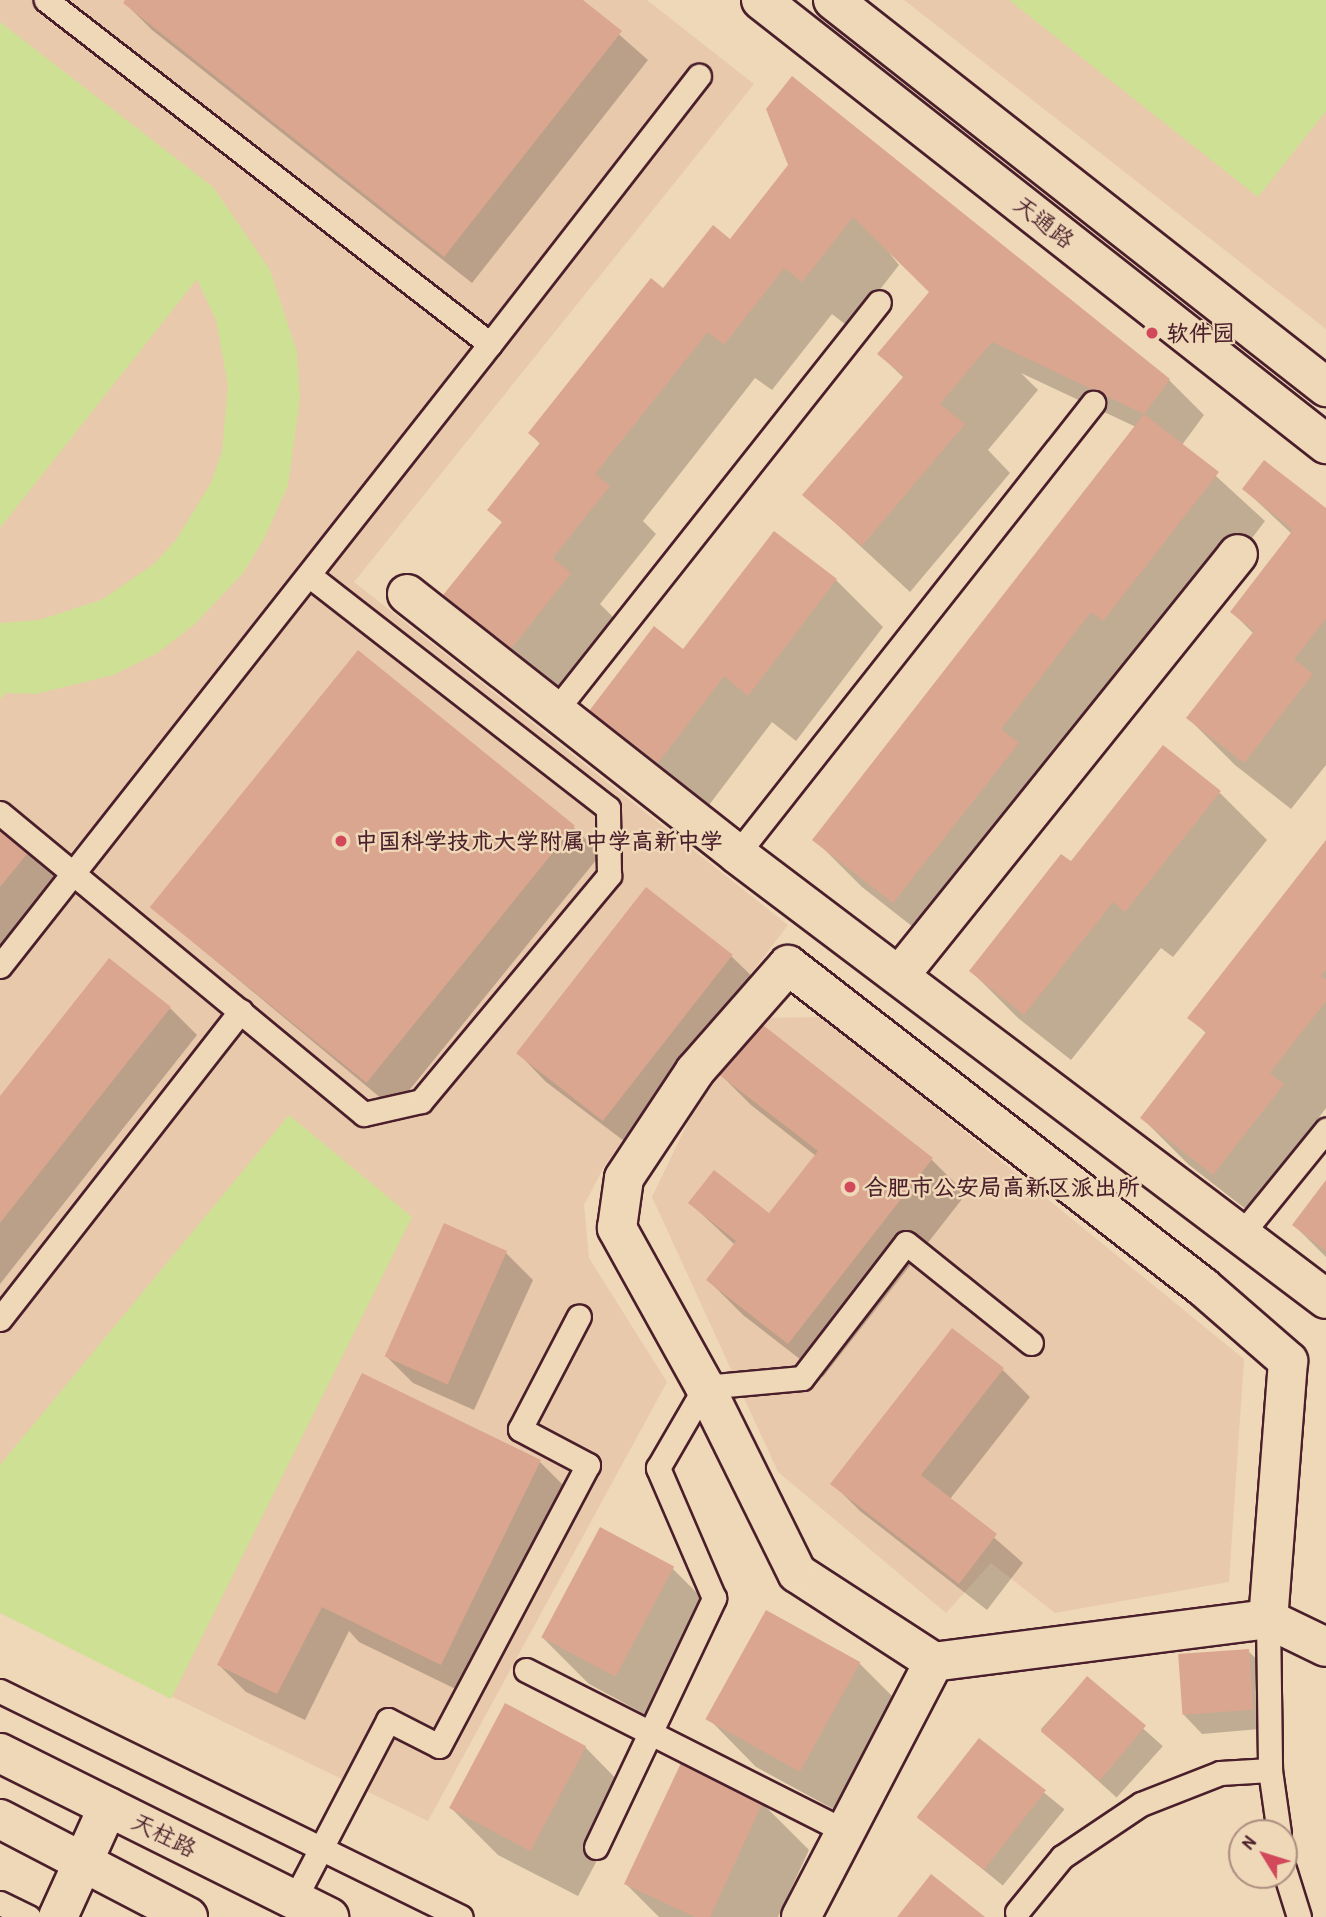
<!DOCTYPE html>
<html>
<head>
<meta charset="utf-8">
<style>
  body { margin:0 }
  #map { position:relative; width:1326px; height:1917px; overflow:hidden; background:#efd8b8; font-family:"Patrick Hand","LXGW WenKai TC",sans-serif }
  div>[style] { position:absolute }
  .built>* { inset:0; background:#e9c9ac }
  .green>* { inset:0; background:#cde094 }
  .shadow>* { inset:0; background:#0003; transform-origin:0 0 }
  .building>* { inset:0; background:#dba68f; transform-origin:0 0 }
  .roads { filter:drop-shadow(2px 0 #4a1f2b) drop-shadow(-2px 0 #4a1f2b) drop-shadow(0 2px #4a1f2b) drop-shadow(0 -2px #4a1f2b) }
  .service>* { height:23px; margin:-11.5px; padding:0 11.5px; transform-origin:11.5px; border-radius:11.5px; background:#efd8b8 }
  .minor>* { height:38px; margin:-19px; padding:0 19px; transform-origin:19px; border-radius:19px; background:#efd8b8 }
  .tertiary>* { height:38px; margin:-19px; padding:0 19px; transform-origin:19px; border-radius:19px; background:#efd8b8 }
  .dots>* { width:19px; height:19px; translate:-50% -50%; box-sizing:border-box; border:4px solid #efd8b8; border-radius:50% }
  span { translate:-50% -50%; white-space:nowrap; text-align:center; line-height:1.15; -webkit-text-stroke:5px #efd8b8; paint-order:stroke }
  .street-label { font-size:23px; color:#4a1f2b }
  .poi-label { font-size:23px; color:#4a1f2b; font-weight:700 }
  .left { translate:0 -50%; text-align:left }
  .north { position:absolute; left:1228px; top:1819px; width:70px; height:70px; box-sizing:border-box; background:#efd8b8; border:2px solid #ad8e80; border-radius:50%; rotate:308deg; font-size:19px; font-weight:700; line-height:28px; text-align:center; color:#4a1f2b }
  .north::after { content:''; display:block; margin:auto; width:24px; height:32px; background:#d1495b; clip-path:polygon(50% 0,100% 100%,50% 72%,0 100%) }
</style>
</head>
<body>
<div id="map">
  <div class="built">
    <div style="clip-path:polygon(0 0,647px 0,754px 84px,354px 582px,788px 925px,604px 1167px,584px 1205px,589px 1258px,667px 1382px,428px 1821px,0 1613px)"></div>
    <div style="clip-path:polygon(904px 0,1326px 0,1326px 329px)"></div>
    <div style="clip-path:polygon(824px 1017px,1244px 1359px,1229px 1582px,1055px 1613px,991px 1563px,946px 1613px,778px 1472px,652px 1197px,713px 1070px,754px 1018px)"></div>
  </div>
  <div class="green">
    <div style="clip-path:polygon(1009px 0,1326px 0,1326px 111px,1258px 197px)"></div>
    <div style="clip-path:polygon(0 22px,213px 187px,270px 270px,297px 352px,300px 398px,288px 485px,265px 537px,243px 573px,195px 624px,156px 654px,113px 675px,36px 694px,5px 693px,0 700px,0 623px,39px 620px,101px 600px,154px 564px,176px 540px,211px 483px,222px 452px,228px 385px,216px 320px,197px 279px,0 528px)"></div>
    <div style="clip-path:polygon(289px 1115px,412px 1217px,171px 1699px,0 1613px,0 1465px)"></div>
  </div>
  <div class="shadow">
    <div style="clip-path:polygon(128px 0,580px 0,648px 60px,472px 283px,152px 30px,125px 3px)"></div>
    <div style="clip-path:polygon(790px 165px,1169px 380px,1204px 415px,1182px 445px,1265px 521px,941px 949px,862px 887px,815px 840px,1136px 427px,1021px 373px,1038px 390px,988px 450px,1010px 473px,910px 592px,805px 495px,904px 378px,879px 354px,931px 292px,884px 246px,899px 265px,850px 328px,832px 314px,772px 390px,755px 378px,643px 521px,656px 534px,600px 604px,617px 621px,559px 695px,492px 642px,445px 595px,503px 523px,490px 510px,541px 445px,530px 433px,664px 290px,730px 242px)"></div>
    <div style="clip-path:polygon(1244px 489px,1326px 510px,1326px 765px,1291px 809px,1235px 765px,1188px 718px,1254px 634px,1232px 612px,1292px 534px)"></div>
    <div style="clip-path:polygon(774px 533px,836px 580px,883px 627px,796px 741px,772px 722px,706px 809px,638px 757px,591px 710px,684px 651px)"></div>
    <div style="clip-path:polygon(1220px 793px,1267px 840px,1173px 957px,1161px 948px,1071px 1060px,1018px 1018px,971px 971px,1071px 864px)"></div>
    <div style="clip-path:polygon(0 827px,57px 877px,0 948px)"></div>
    <div style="clip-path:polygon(573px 827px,601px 854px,394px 1109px,151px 907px)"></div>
    <div style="clip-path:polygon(1326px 842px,1326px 1108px,1317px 1120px,1326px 1129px,1261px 1221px,1189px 1165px,1142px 1118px,1207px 1034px,1190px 1018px)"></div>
    <div style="clip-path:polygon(731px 956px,759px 983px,632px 1147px,546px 1082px,519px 1054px)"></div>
    <div style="clip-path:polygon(170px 1008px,197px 1035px,0 1284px,0 1098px)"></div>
    <div style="clip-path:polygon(716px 1070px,931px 1159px,966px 1194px,823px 1377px,743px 1315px,708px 1280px,735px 1245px,690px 1203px,770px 1216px,816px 1156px,751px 1105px)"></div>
    <div style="clip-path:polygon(1326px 1183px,1326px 1257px,1294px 1225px)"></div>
    <div style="clip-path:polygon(506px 1253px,533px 1280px,474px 1410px,413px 1383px,386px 1356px)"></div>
    <div style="clip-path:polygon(1003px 1370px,1030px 1397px,950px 1499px,1023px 1563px,987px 1610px,860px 1511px,833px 1484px)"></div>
    <div style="clip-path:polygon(540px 1462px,575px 1497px,476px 1699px,359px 1642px,349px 1631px,305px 1720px,246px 1692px,219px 1665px)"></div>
    <div style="clip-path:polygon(673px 1569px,720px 1616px,661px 1723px,589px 1684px,542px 1637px)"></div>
    <div style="clip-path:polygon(1248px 1651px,1267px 1669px,1271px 1728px,1202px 1734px,1184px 1715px)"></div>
    <div style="clip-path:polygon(860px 1664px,907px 1711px,848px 1817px,756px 1767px,709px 1719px)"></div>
    <div style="left:1087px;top:1678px;width:102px;height:69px;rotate:42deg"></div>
    <div style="left:979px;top:1740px;width:110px;height:98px;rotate:39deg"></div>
    <div style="clip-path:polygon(585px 1747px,632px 1795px,578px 1896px,498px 1855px,451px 1808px)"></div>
    <div style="clip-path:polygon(762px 1803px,809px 1850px,778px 1917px,659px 1917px,626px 1884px)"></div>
  </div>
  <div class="building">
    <div style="clip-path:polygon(125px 0,583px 0,622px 31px,444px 257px,123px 3px)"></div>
    <div style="clip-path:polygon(792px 76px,1170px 379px,1144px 414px,992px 342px,940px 404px,965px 424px,862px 546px,802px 495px,904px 376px,877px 354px,929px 292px,853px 217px,802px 282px,784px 268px,724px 345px,708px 332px,595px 474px,610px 486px,553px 558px,571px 573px,511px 649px,443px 595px,502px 522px,487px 510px,540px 443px,528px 433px,651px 278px,663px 288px,713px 225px,730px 239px,788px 165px,766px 109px)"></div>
    <div style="clip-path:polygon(1144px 414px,1219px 472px,1103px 621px,1091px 612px,1001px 729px,1019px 743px,893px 903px,812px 840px)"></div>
    <div style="clip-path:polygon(1264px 460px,1326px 508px,1326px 619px,1294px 659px,1313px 674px,1244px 763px,1186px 718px,1254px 631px,1230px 612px,1293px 530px,1242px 489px)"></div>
    <div style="clip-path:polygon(774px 531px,837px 579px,748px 696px,724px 676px,658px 763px,589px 711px,654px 626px,683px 649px)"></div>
    <div style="left:358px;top:650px;width:279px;height:331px;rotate:39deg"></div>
    <div style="clip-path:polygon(1163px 745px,1221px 791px,1125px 912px,1113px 902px,1024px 1015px,969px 971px,1061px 854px,1071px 861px)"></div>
    <div style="clip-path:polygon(0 824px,31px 849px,0 887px)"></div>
    <div style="clip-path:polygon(1326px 840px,1326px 969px,1321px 976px,1326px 980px,1326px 1001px,1270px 1073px,1284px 1084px,1213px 1175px,1140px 1118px,1206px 1032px,1187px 1018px)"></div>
    <div style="left:646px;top:887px;width:110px;height:211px;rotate:38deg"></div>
    <div style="clip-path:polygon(109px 958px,171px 1007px,0 1223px,0 1096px)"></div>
    <div style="clip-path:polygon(754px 1018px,933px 1158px,788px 1344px,706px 1280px,736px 1241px,688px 1203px,714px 1170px,769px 1213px,818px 1151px,713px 1070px)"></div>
    <div style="clip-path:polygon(1326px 1180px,1326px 1251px,1292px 1225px)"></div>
    <div style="left:444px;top:1223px;width:69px;height:146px;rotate:24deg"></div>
    <div style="clip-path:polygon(952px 1328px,1004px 1368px,921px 1475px,997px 1534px,959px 1584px,830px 1484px)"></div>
    <div style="clip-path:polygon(362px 1373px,541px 1460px,441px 1665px,322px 1607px,277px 1694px,217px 1665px)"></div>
    <div style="left:600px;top:1527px;width:84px;height:125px;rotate:28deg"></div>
    <div style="left:766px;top:1610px;width:108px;height:125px;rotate:29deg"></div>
    <div style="left:1249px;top:1649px;width:61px;height:71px;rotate:86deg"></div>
    <div style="left:1087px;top:1676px;width:77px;height:72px;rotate:40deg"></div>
    <div style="left:505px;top:1703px;width:92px;height:119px;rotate:28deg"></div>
    <div style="left:979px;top:1738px;width:85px;height:101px;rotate:38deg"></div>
    <div style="clip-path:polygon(681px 1763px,763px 1802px,710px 1917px,695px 1917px,624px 1884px)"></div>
    <div style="clip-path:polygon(931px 1874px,985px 1917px,897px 1917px)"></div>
  </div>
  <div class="roads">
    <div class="service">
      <div style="left:490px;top:344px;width:340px;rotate:-52.1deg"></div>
      <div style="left:556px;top:710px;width:520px;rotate:-51.63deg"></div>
      <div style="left:0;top:813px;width:472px;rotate:39.6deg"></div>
      <div style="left:364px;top:1114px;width:58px;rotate:-12.8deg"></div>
      <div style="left:421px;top:1101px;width:294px;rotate:-50.2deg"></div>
      <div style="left:609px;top:875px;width:67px;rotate:-90.9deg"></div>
      <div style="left:608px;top:808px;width:379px;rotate:-142.1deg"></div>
      <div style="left:737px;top:854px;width:575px;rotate:-51.71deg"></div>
      <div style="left:0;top:966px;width:792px;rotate:-51.77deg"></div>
      <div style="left:490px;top:344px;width:562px;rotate:-142.23deg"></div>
      <div style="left:1243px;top:1232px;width:132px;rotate:-50.9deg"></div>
      <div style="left:0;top:1319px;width:391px;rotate:-52deg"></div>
      <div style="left:1268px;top:1619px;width:151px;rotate:89.2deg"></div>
      <div style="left:1270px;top:1770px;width:64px;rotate:81.9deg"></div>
      <div style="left:526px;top:1670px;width:357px;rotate:26.8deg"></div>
      <div style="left:0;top:1691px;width:513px;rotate:26.12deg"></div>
      <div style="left:596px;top:1847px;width:276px;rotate:-64.6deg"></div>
      <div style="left:714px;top:1598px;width:142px;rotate:-113.3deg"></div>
      <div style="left:658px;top:1468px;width:94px;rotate:-59.9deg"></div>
      <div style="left:705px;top:1387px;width:97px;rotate:-5.3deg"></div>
      <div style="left:802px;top:1378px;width:170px;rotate:-52.4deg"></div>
      <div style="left:906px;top:1243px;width:160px;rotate:38.7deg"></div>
      <div style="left:1284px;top:1869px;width:50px;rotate:72.6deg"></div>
      <div style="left:294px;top:1900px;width:203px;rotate:-62.4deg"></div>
      <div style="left:388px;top:1720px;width:57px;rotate:27deg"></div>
      <div style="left:439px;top:1746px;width:318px;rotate:-62.1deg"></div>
      <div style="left:588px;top:1465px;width:77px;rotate:-152.1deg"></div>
      <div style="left:520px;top:1429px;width:127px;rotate:-62.4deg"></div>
      <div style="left:0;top:1903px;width:32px;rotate:26deg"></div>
      <div style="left:1017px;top:1912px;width:71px;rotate:-50.7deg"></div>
      <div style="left:1062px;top:1857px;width:95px;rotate:-33.9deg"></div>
      <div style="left:1141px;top:1804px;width:85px;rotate:-21.4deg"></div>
      <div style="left:1220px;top:1773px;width:50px;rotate:-3.4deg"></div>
    </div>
    <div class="minor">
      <div style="left:407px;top:594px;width:420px;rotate:38.2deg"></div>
      <div style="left:737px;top:854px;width:738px;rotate:37.07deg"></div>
      <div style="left:899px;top:976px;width:541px;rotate:-51.22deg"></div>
      <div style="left:1268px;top:1619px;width:337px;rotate:172.7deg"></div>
      <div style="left:934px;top:1662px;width:163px;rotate:-147deg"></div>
      <div style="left:797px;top:1573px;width:208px;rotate:-116.3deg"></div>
      <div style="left:705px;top:1387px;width:182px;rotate:-119deg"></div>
      <div style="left:617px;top:1228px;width:50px;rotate:-82deg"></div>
      <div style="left:624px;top:1178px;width:128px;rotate:-56.4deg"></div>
      <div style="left:695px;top:1071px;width:141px;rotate:-48.7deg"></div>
      <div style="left:788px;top:965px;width:525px;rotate:37.81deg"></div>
      <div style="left:1203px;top:1287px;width:113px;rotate:41deg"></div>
      <div style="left:1288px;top:1361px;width:259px;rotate:94.4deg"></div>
      <div style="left:1268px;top:1619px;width:64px;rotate:25.8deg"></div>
      <div style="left:58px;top:1917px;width:121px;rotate:-65.6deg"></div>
      <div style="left:801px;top:1917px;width:288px;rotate:-62.5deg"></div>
    </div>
    <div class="tertiary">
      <div style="left:761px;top:0;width:719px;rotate:38.16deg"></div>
      <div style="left:833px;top:0;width:627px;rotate:38.13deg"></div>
      <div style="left:0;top:1753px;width:368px;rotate:26.5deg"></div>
      <div style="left:0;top:1819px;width:212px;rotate:27.5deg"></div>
    </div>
  </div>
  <div class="dots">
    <div style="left:1152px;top:333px;background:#d1495b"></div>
    <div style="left:341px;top:841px;background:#d1495b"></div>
    <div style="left:850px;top:1187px;background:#d1495b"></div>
  </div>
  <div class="street-label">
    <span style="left:1044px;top:222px;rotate:38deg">天通路</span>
    <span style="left:164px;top:1835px;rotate:27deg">天柱路</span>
  </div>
  <div class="poi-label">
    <span class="left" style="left:1166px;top:333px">软件园</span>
    <span class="left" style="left:355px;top:841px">中国科学技术大学附属中学高新中学</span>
    <span class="left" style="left:864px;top:1187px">合肥市公安局高新区派出所</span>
  </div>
  <div class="north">N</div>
</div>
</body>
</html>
